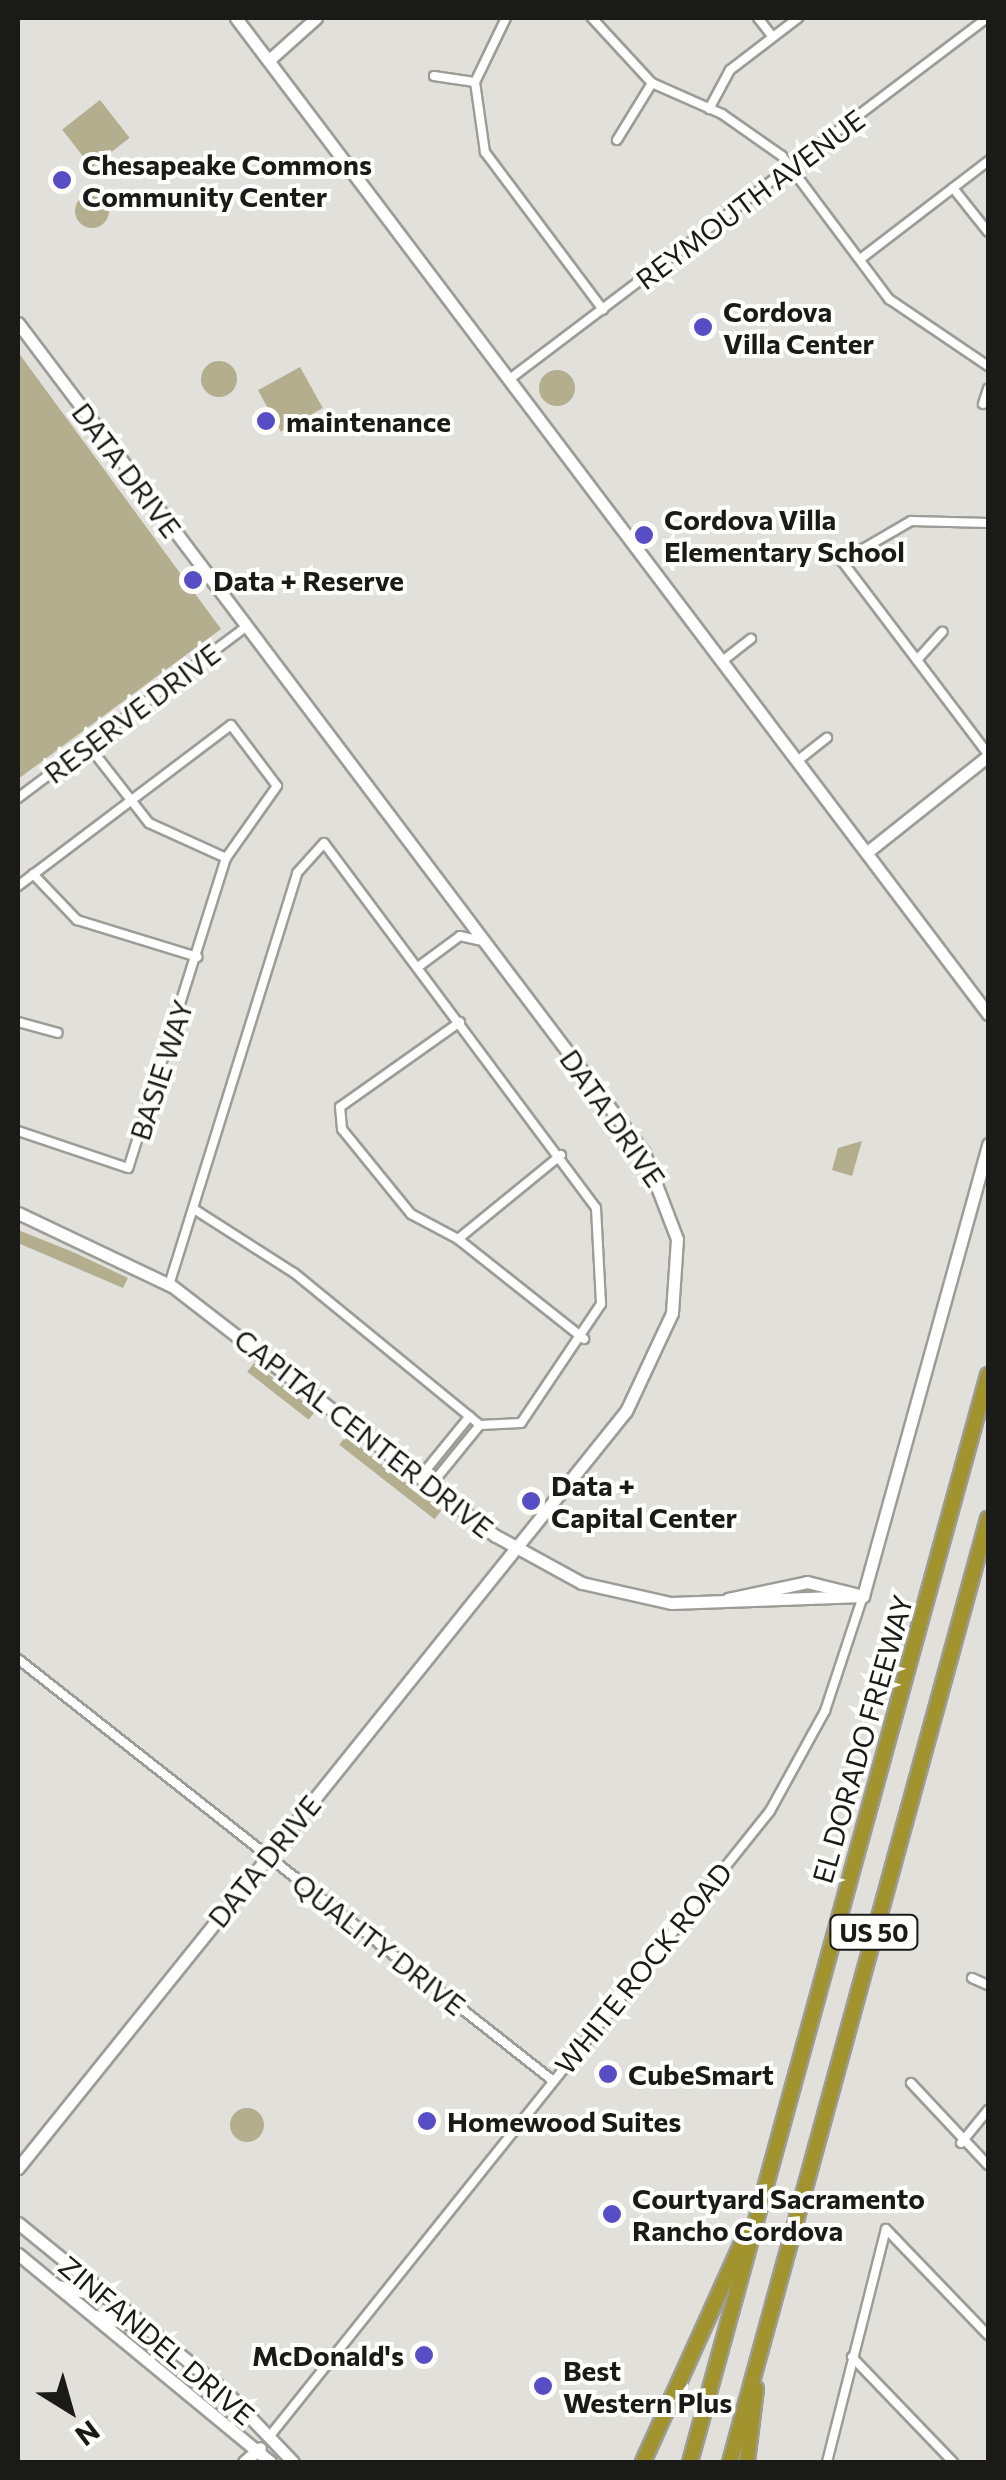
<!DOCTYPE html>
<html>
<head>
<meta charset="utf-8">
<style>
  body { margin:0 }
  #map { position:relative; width:1006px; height:2480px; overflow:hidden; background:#e1e0db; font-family:Commissioner,sans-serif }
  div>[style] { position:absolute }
  .green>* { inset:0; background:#b2ae8e; transform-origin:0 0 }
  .round { border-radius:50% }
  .roads { filter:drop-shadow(2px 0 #9d9c97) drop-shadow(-2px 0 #9d9c97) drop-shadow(0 2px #9d9c97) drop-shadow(0 -2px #9d9c97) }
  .street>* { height:8px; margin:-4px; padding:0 4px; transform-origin:4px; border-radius:4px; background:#fff }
  .secondary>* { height:11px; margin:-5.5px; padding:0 5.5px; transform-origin:5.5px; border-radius:5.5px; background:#fff }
  .highway>* { height:14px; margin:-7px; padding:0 7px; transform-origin:7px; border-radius:7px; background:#a1932e }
  .dots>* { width:28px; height:28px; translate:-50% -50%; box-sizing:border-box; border:5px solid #fffffe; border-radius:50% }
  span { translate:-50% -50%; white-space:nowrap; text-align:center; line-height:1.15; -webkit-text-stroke:8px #fffffe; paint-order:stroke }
  .shield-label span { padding:2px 8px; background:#fffffe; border:2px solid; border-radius:8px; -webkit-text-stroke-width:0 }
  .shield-label { font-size:25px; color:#1a1a18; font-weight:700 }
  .poi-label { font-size:28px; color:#1a1a18; font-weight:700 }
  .left { translate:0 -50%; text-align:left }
  .right { translate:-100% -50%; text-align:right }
  .street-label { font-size:28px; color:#1a1a18 }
  .frame { position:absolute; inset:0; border:20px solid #1a1a18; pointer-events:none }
  .north { position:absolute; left:20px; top:2360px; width:100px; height:100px; -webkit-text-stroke:8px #fffffe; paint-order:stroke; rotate:143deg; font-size:28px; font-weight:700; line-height:40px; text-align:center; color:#1a1a18 }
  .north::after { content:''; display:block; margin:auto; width:35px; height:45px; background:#1a1a18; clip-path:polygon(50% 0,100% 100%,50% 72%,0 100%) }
</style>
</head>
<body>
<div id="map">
  <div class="green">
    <div style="left:100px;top:100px;width:48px;height:48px;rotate:52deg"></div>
    <div class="round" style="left:75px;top:194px;width:34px;height:34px"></div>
    <div style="clip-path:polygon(18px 352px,221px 629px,18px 779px)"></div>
    <div class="round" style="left:201px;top:361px;width:36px;height:36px"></div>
    <div style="left:300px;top:367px;width:47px;height:48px;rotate:61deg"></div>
    <div class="round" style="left:539px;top:370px;width:36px;height:36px"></div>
    <div style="clip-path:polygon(862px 1141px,852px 1176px,832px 1170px,838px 1148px)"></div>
    <div style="clip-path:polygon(18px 1230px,73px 1252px,128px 1278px,123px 1288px,18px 1243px)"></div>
    <div style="left:254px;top:1363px;width:78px;height:11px;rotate:38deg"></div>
    <div style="left:346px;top:1436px;width:121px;height:11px;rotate:38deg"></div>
    <div class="round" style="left:230px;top:2108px;width:34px;height:34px"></div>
  </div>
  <div class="roads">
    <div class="street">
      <div style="left:506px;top:18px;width:71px;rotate:115.8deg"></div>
      <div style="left:475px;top:82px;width:71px;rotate:81.9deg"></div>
      <div style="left:485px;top:152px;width:197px;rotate:53.2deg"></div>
      <div style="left:592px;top:18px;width:88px;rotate:47.3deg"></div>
      <div style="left:652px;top:83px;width:77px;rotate:23.9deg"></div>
      <div style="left:722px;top:114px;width:73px;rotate:35deg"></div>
      <div style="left:782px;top:156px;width:179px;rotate:53.2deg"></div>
      <div style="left:889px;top:299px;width:120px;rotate:34.1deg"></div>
      <div style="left:758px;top:18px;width:24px;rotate:52deg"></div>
      <div style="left:434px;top:76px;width:41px;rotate:8.3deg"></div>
      <div style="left:709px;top:109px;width:44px;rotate:-61.7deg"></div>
      <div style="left:730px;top:70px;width:86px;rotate:-37.4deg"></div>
      <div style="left:617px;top:140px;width:67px;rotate:-58.4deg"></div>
      <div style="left:953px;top:188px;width:56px;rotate:51.5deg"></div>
      <div style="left:863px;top:257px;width:158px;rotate:-37.5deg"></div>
      <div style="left:511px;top:378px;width:597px;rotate:-37.1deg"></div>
      <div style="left:983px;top:404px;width:16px;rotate:-72deg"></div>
      <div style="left:988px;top:523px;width:77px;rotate:-178.5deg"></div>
      <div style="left:911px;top:521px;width:80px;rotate:149.9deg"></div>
      <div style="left:842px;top:561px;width:242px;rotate:52.9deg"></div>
      <div style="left:725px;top:659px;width:33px;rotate:-38deg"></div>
      <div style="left:917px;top:660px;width:38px;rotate:-48deg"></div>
      <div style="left:88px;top:745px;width:99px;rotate:52deg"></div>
      <div style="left:149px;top:823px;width:85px;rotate:24.4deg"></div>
      <div style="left:801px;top:758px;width:33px;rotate:-38deg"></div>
      <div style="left:18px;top:798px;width:285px;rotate:-36.9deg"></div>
      <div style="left:33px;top:874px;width:64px;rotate:46.3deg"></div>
      <div style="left:77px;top:920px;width:126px;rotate:17.1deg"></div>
      <div style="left:18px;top:886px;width:267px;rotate:-37.1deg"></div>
      <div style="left:231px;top:725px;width:76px;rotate:53deg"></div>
      <div style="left:277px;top:786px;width:88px;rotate:125.3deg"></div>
      <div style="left:226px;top:858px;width:325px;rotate:107.5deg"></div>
      <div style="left:128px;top:1168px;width:116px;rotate:-161.4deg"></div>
      <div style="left:418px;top:967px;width:52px;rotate:-36.4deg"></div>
      <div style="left:460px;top:936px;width:23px;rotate:13deg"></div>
      <div style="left:18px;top:1022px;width:41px;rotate:15.4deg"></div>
      <div style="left:561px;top:1155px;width:133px;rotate:140.8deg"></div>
      <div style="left:458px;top:1239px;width:161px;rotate:38.4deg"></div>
      <div style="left:458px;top:1239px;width:53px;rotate:-152deg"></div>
      <div style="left:411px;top:1214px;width:109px;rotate:-129.1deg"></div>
      <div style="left:342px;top:1129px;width:22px;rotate:-95deg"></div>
      <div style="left:340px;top:1107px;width:147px;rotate:-35.3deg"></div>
      <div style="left:169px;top:1285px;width:431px;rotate:-72.7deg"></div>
      <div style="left:297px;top:873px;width:40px;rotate:-48deg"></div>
      <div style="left:324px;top:843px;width:455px;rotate:53.3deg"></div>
      <div style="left:596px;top:1208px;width:96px;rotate:87deg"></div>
      <div style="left:601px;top:1304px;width:143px;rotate:123.9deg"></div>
      <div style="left:521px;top:1423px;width:41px;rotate:177.2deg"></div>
      <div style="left:480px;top:1425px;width:240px;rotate:-140.7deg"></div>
      <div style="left:294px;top:1273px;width:119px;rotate:-147.4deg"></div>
      <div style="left:421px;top:1476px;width:77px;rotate:-50.8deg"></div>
      <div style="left:431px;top:1485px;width:77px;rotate:-50.8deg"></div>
      <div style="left:18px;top:1659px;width:680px;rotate:38.25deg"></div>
      <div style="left:972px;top:1978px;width:17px;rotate:24deg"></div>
      <div style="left:911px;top:2083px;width:112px;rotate:46.8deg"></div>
      <div style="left:961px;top:2143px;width:43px;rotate:-50.7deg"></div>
      <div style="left:886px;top:2229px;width:147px;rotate:46.1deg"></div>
      <div style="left:852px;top:2357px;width:146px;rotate:46.1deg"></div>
      <div style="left:269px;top:2437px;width:802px;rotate:-51.33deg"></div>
      <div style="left:770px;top:1811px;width:114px;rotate:-61.2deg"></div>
      <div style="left:825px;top:1711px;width:121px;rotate:-71.7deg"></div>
      <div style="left:827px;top:2462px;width:240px;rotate:-75.8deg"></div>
    </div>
    <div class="secondary">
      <div style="left:236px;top:18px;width:1248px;rotate:52.95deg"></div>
      <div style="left:269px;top:60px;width:63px;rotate:-41.8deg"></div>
      <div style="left:18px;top:323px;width:1040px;rotate:52.98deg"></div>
      <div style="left:644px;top:1153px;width:92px;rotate:69deg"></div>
      <div style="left:677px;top:1239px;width:74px;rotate:93.9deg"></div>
      <div style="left:672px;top:1313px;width:108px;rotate:115.1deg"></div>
      <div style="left:626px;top:1411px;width:971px;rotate:128.77deg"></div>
      <div style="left:871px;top:849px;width:149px;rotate:-38.5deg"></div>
      <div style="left:18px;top:1213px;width:170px;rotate:25.4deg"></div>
      <div style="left:172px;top:1286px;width:409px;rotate:37.7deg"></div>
      <div style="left:496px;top:1536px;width:98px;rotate:28.7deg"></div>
      <div style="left:582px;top:1583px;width:91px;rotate:12.7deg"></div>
      <div style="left:671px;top:1603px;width:192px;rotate:-2.1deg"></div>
      <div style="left:863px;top:1596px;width:469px;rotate:-74.5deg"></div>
      <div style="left:728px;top:1599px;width:81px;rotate:-12.1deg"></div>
      <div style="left:807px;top:1582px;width:58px;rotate:14deg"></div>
      <div style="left:18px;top:2223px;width:267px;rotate:39.1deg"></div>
      <div style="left:225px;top:2391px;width:98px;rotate:46.2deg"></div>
      <div style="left:18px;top:2254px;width:327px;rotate:39.5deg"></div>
      <div style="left:58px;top:2286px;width:53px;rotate:13deg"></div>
      <div style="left:96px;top:2316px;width:35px;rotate:13deg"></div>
      <div style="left:244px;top:2462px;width:21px;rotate:-41deg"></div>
    </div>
    <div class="highway">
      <div style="left:643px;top:2462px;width:258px;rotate:-65.7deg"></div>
      <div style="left:690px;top:2462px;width:1127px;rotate:-74.67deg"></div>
      <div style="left:730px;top:2462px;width:978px;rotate:-74.7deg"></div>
      <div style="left:747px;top:2462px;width:74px;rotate:-83deg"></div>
    </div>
  </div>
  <div class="dots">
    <div style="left:62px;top:180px;background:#574ec5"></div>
    <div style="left:703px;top:327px;background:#574ec5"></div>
    <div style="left:266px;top:421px;background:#574ec5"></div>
    <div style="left:644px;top:535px;background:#574ec5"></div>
    <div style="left:193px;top:580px;background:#574ec5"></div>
    <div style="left:531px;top:1501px;background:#574ec5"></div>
    <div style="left:608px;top:2074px;background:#574ec5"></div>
    <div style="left:427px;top:2121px;background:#574ec5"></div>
    <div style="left:612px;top:2214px;background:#574ec5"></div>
    <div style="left:424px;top:2355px;background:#574ec5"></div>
    <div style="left:543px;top:2386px;background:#574ec5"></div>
  </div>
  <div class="shield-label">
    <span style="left:874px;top:1932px">US 50</span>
  </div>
  <div class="poi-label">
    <span class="left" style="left:82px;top:180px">Chesapeake Commons<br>Community Center</span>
    <span class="left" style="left:723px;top:327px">Cordova<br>Villa Center</span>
    <span class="left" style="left:286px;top:421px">maintenance</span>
    <span class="left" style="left:664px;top:535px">Cordova Villa<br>Elementary School</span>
    <span class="left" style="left:213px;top:580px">Data + Reserve</span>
    <span class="left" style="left:551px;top:1501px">Data +<br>Capital Center</span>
    <span class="left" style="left:628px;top:2074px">CubeSmart</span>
    <span class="left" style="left:447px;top:2121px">Homewood Suites</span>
    <span class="left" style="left:632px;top:2214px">Courtyard Sacramento<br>Rancho Cordova</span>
    <span class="right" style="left:404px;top:2355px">McDonald's</span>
    <span class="left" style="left:563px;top:2386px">Best<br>Western Plus</span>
  </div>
  <div class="street-label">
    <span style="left:750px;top:199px;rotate:-37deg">REYMOUTH AVENUE</span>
    <span style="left:127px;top:470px;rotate:53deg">DATA DRIVE</span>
    <span style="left:132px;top:713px;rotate:-37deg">RESERVE DRIVE</span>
    <span style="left:161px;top:1070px;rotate:-72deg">BASIE WAY</span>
    <span style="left:613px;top:1118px;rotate:55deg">DATA DRIVE</span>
    <span style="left:364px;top:1433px;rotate:38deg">CAPITAL CENTER DRIVE</span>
    <span style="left:862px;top:1739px;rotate:-74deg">EL DORADO FREEWAY</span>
    <span style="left:264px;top:1861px;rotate:-51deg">DATA DRIVE</span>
    <span style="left:379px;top:1944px;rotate:38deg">QUALITY DRIVE</span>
    <span style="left:643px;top:1968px;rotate:-51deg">WHITE ROCK ROAD</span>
    <span style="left:157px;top:2340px;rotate:40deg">ZINFANDEL DRIVE</span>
  </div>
  <div class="frame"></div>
  <div class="north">N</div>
</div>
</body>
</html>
